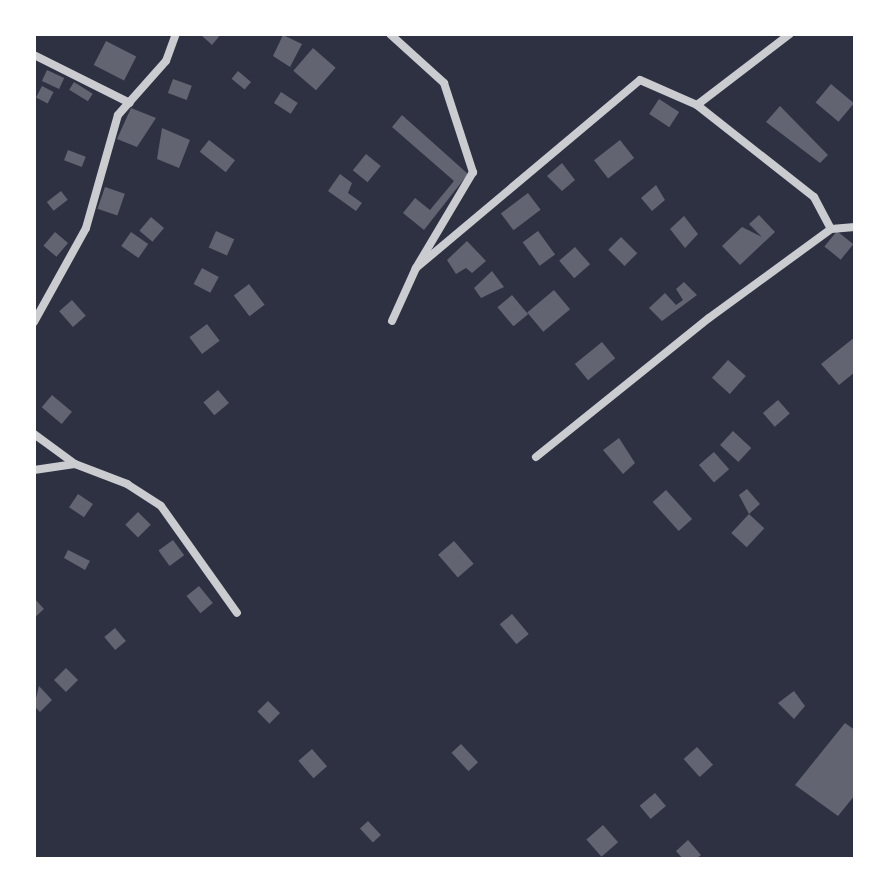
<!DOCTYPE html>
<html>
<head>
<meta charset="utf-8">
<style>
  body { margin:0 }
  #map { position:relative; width:889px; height:893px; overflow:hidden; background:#2d3142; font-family:"Work Sans",sans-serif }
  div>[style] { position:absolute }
  .building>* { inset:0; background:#626471; transform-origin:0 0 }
  .minor>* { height:8px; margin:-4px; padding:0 4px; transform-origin:4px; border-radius:4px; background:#caccd0 }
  span { translate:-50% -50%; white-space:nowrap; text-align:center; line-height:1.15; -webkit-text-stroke:7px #fff; paint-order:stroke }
  .frame { position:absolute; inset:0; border:36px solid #fff; pointer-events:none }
</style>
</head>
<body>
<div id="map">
  <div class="building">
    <div style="clip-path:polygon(200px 34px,221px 34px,212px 45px)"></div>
    <div style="clip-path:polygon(283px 35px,302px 44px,290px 67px,273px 56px)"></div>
    <div style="left:106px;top:41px;width:34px;height:27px;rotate:27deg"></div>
    <div style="left:313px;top:48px;width:30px;height:30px;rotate:41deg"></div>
    <div style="left:47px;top:70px;width:19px;height:12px;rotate:25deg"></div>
    <div style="left:238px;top:71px;width:17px;height:10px;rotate:40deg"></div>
    <div style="left:173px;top:79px;width:20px;height:15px;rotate:20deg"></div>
    <div style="left:74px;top:82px;width:22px;height:9px;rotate:32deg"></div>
    <div style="left:831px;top:84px;width:30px;height:24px;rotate:40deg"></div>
    <div style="left:42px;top:86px;width:13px;height:13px;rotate:27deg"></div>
    <div style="left:281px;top:92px;width:20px;height:13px;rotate:33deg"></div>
    <div style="left:659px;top:99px;width:24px;height:18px;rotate:33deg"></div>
    <div style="clip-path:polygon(780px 106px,828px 155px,820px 163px,766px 122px)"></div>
    <div style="clip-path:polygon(131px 108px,156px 118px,137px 147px,117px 139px)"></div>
    <div style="clip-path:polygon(402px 115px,468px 174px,424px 230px,403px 213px,415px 198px,430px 210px,454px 181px,392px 127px)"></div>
    <div style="clip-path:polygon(162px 128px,190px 140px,179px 168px,157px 159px)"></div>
    <div style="left:209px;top:140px;width:33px;height:15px;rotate:38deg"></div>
    <div style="left:620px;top:140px;width:23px;height:33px;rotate:52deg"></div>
    <div style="left:68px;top:150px;width:19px;height:11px;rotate:21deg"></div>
    <div style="left:366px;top:154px;width:19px;height:21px;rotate:39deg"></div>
    <div style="clip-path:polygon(562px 163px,575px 180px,562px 191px,547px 176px)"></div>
    <div style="clip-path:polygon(340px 174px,352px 183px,348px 193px,362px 203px,356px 211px,328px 191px)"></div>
    <div style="clip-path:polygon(656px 185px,665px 200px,652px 211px,641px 198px)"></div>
    <div style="left:105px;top:187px;width:21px;height:23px;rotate:19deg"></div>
    <div style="left:61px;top:191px;width:11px;height:18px;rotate:52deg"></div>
    <div style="left:528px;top:193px;width:21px;height:34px;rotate:53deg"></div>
    <div style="clip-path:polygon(759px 215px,775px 232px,740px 265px,722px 246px,742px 227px,762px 237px,749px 224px)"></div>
    <div style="clip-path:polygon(684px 216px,698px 234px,685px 248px,670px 229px)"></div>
    <div style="left:151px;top:217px;width:17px;height:18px;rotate:40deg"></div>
    <div style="left:216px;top:231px;width:20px;height:18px;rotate:24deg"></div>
    <div style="left:538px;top:231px;width:29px;height:19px;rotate:54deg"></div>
    <div style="left:837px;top:231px;width:21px;height:20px;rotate:39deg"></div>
    <div style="left:55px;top:232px;width:17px;height:18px;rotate:40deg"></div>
    <div style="left:131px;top:232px;width:21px;height:17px;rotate:35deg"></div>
    <div style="left:621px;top:237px;width:23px;height:18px;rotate:45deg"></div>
    <div style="clip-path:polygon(467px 241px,486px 261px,472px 273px,466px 268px,456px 274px,447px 260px)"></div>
    <div style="left:575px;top:247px;width:23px;height:21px;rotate:49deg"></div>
    <div style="left:202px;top:268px;width:19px;height:18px;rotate:28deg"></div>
    <div style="clip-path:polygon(492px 271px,504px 287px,481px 298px,474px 288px)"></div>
    <div style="clip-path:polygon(684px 282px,697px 295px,662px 321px,649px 308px,665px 293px,676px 305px,683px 300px,676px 289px)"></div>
    <div style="left:249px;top:284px;width:26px;height:19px;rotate:53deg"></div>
    <div style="left:554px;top:290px;width:25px;height:35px;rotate:50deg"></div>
    <div style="left:512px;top:295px;width:25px;height:19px;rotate:50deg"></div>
    <div style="left:72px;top:300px;width:21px;height:17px;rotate:49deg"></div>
    <div style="left:207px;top:324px;width:21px;height:22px;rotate:53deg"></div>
    <div style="clip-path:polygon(855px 337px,855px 372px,839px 385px,821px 364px)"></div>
    <div style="left:602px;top:342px;width:21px;height:35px;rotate:51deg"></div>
    <div style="left:728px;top:360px;width:24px;height:24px;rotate:42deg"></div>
    <div style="left:218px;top:390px;width:17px;height:19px;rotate:50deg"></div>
    <div style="left:52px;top:395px;width:26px;height:16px;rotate:40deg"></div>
    <div style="left:778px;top:400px;width:18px;height:20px;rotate:49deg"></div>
    <div style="left:733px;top:431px;width:25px;height:19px;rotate:43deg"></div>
    <div style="clip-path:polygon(619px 438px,635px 463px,623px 474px,603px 450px)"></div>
    <div style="left:714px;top:452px;width:23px;height:20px;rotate:49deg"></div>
    <div style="clip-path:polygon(747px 489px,760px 504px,749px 514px,739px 495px)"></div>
    <div style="left:666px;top:490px;width:39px;height:18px;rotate:48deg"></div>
    <div style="left:78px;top:494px;width:18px;height:16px;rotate:34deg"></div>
    <div style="left:138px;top:512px;width:18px;height:18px;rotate:45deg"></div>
    <div style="left:749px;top:514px;width:21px;height:26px;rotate:43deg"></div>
    <div style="left:173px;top:540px;width:19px;height:18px;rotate:54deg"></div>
    <div style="left:454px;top:541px;width:30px;height:21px;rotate:49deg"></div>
    <div style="clip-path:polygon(68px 550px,90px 561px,85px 570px,64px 558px)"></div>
    <div style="left:199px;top:586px;width:22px;height:16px;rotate:51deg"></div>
    <div style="clip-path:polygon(34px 598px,44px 609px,34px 618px)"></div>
    <div style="left:512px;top:614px;width:26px;height:16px;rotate:50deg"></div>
    <div style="left:115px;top:628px;width:17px;height:14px;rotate:50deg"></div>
    <div style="left:66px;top:668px;width:17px;height:17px;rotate:45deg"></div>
    <div style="clip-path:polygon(39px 686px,52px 700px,40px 712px,34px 706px)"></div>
    <div style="clip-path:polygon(794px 691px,805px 706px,794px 719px,778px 703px)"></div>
    <div style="left:268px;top:701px;width:17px;height:15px;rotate:45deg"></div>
    <div style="clip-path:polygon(845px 723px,855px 730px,855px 795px,838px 816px,795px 785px)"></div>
    <div style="left:461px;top:744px;width:25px;height:13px;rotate:47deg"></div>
    <div style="left:697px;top:747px;width:24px;height:18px;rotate:48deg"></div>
    <div style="left:312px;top:749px;width:23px;height:18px;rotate:49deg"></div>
    <div style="left:655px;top:793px;width:17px;height:20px;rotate:50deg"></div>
    <div style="left:368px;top:821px;width:19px;height:11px;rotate:47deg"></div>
    <div style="left:603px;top:825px;width:23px;height:22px;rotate:49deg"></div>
    <div style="clip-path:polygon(688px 840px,701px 855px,696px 859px,683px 859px,676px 851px)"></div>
  </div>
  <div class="minor">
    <div style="left:390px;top:34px;width:73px;rotate:42.2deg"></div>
    <div style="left:444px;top:83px;width:94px;rotate:72deg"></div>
    <div style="left:473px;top:172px;width:112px;rotate:120.7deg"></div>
    <div style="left:416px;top:268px;width:58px;rotate:114.4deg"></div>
    <div style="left:34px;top:55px;width:107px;rotate:26.6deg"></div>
    <div style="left:697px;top:105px;width:149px;rotate:38.2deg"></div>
    <div style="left:814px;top:197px;width:36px;rotate:62deg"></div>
    <div style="left:416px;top:268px;width:292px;rotate:-40deg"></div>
    <div style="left:640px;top:80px;width:62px;rotate:23.7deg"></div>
    <div style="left:697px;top:105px;width:117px;rotate:-37.4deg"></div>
    <div style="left:34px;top:322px;width:107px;rotate:-61deg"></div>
    <div style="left:86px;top:228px;width:117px;rotate:-74.2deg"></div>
    <div style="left:118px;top:115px;width:72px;rotate:-48.4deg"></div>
    <div style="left:166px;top:61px;width:29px;rotate:-70deg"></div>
    <div style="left:34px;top:434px;width:51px;rotate:36.2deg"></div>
    <div style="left:75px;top:464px;width:56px;rotate:21deg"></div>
    <div style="left:127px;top:484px;width:40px;rotate:32.9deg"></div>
    <div style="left:161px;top:506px;width:131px;rotate:54.6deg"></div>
    <div style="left:536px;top:457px;width:222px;rotate:-38.8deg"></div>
    <div style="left:709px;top:318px;width:151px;rotate:-36.1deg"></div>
    <div style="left:831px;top:229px;width:24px;rotate:-5deg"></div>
    <div style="left:34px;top:470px;width:41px;rotate:-8.3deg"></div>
  </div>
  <div class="frame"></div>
</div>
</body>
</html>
